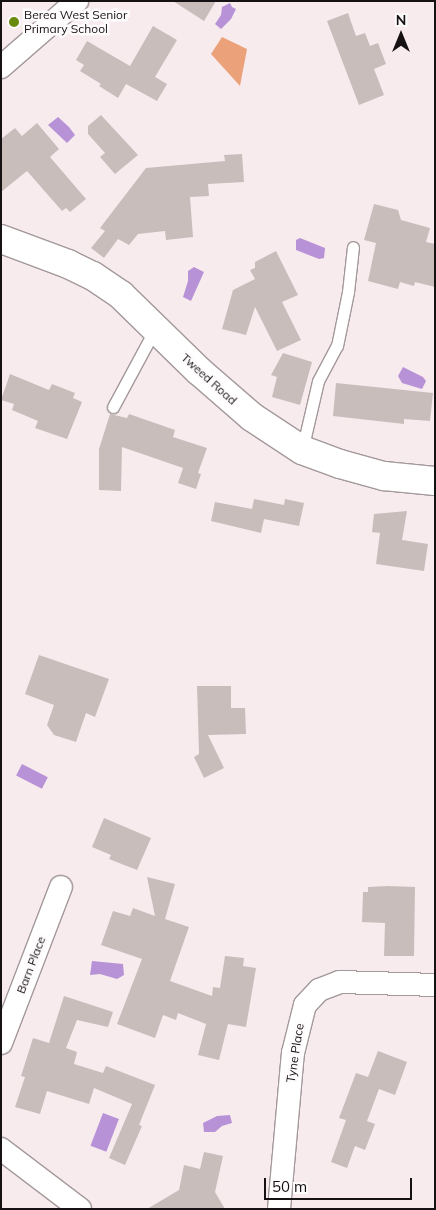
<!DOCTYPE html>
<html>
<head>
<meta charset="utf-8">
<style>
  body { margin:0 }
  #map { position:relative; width:436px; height:1210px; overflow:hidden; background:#f7ebee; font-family:Mulish,sans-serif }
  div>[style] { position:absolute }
  .forest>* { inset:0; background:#eba179 }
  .water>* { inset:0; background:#b892d6; transform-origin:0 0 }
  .building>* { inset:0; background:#c9bdbc }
  .roads { filter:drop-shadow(1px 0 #a3989a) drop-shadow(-1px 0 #a3989a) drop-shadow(0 1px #a3989a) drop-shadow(0 -1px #a3989a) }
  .lane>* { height:11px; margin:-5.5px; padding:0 5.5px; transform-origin:5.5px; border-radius:5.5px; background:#fff }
  .street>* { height:22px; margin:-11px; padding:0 11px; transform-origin:11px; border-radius:11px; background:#fff }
  .secondary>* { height:28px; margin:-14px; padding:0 14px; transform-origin:14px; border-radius:14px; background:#fff }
  .dots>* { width:14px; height:14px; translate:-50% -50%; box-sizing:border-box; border:2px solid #fefbfc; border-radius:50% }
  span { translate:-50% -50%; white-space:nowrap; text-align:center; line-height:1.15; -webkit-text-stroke:5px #fefbfc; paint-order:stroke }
  .poi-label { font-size:12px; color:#161213 }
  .left { translate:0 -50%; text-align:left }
  .street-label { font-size:12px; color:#161213 }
  .frame { position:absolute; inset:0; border:2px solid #161213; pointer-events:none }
  .north { position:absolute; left:376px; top:10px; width:50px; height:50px; -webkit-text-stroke:4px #fefbfc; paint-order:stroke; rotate:0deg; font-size:14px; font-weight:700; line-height:20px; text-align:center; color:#161213 }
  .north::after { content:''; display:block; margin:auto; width:18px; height:22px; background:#161213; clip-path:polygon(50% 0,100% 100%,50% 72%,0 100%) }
  .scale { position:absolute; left:264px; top:1178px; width:148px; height:22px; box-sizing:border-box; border:2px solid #161213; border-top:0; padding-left:6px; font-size:15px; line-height:18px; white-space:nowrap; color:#161213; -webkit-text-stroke:4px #fefbfc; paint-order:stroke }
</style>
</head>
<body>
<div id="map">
  <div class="forest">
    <div style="clip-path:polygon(222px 37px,247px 49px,240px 86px,211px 54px)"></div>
  </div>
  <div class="water">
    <div style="clip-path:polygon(230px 3px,232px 7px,236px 9px,231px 19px,221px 29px,215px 24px,221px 15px,222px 7px)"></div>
    <div style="clip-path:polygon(58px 117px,69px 127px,75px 135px,67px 143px,48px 125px)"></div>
    <div style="clip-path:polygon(300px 238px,325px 248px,324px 258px,319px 259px,296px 250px,296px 240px)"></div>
    <div style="clip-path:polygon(194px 267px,204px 272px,191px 301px,183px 297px,188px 281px,188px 271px)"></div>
    <div style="clip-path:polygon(403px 367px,423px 377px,426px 381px,422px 389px,402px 383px,398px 376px)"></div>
    <div style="left:22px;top:764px;width:29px;height:13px;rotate:27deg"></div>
    <div style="clip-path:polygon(92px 961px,123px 964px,124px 975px,117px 979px,100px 974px,90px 975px)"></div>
    <div style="left:103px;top:1113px;width:17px;height:35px;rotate:21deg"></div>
    <div style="clip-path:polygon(230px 1115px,232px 1123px,222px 1126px,215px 1132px,204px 1132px,203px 1123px,217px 1116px)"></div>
  </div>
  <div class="building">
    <div style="clip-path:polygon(173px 1px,216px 1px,204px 21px)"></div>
    <div style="clip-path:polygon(348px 13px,356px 36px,365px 33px,370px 46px,378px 43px,386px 64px,374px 69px,384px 95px,359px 105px,327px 21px)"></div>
    <div style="clip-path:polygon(153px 26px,177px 40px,155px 77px,167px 84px,157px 101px,126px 84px,118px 98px,99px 86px,101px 84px,80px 71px,84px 65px,76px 60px,87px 41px,130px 66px)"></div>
    <div style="clip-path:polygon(101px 115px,138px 155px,115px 174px,100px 157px,105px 153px,88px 134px,88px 126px)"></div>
    <div style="clip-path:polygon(37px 123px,59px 149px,50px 157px,86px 199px,70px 212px,66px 208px,62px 211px,27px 171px,1px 192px,1px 139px,15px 128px,22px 136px)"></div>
    <div style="clip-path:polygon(242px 154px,244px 182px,208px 184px,209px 196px,190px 197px,193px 237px,166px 240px,165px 231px,138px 234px,129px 245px,118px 239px,104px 258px,91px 248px,105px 231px,100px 228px,146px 168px,225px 161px,224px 155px)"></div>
    <div style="clip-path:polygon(374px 204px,398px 210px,401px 220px,430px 228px,426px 242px,435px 244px,435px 287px,415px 282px,414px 286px,400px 282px,398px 289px,368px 281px,376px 243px,364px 240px)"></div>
    <div style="clip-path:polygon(276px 251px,298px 295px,282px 302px,301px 340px,277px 351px,255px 307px,246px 335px,222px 329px,233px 290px,255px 279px,250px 270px,255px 268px,255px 262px)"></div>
    <div style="clip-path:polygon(283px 353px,312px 362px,300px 405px,272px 397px,277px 377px,271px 375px)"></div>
    <div style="clip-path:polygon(10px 374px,49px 390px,52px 384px,75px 393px,73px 398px,82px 402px,67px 439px,35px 428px,38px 421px,12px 410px,14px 404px,1px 400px)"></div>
    <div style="clip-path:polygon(336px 383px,433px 393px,430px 421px,404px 419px,404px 424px,333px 416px)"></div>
    <div style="clip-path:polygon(110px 414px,127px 418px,129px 414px,175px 430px,173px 437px,207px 448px,198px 473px,201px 474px,196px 489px,178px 483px,183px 468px,122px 447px,121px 491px,99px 490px,99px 449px)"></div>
    <div style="clip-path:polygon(254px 499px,284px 505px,285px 499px,304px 503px,299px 526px,264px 519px,261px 533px,211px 521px,215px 502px,252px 509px)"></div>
    <div style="clip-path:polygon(407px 511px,402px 540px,428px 544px,424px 571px,376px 564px,380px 533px,372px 532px,374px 514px)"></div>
    <div style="clip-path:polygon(39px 655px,109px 679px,95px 717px,86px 713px,76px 742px,54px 735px,47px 725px,54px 705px,25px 694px)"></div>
    <div style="clip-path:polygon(197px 686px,231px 686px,231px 708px,245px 708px,246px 734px,208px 735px,224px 768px,204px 778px,194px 757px,199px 754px)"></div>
    <div style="clip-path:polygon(104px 818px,151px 838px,137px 870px,109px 859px,111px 855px,92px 847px)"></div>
    <div style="clip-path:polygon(147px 877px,175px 884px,165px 919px,189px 927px,170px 981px,212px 996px,213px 987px,220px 988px,225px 956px,244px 958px,243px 966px,256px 968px,246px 1027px,228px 1024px,219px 1060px,198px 1055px,206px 1024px,178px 1013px,176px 1020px,163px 1015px,155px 1038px,117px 1024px,142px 959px,101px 945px,113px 911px,130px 916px,133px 908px,155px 916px)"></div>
    <div style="clip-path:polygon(388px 886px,415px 887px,414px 956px,384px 956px,385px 923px,362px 922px,363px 892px,368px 892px,368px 887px)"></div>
    <div style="clip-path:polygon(64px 996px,113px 1012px,108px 1027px,77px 1020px,66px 1048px,77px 1052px,74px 1064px,103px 1073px,106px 1066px,155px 1085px,139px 1125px,142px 1126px,125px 1165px,109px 1158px,132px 1104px,94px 1088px,89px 1104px,47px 1091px,40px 1114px,15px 1107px,25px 1077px,21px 1076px,33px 1038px,49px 1043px)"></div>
    <div style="clip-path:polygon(378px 1051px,407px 1062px,395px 1095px,379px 1089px,367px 1121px,375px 1124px,365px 1150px,355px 1146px,347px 1168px,331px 1162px,346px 1120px,339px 1118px,356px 1073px,368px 1077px)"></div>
    <div style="clip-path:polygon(204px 1152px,223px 1156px,215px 1192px,225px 1209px,147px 1209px,179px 1190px,184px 1165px,200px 1169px)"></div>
  </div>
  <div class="roads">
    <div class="lane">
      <div style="left:113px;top:407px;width:89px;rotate:-61.7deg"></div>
      <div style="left:302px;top:450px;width:71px;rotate:-76.9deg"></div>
      <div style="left:318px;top:381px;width:40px;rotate:-62deg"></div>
      <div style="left:337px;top:346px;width:55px;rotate:-78.5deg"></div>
      <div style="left:348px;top:292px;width:45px;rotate:-83.7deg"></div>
    </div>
    <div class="street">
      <div style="left:1px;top:67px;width:101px;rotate:-41deg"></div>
      <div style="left:1px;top:1043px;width:167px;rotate:-69deg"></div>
      <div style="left:1px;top:1149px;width:99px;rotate:37.2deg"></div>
      <div style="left:279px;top:1209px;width:157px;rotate:-84.9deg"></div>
      <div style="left:293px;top:1053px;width:49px;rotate:-76deg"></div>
      <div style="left:305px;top:1005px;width:21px;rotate:-47deg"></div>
      <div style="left:319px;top:990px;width:22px;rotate:-21deg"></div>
      <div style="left:340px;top:982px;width:95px;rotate:1.8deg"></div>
    </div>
    <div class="secondary">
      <div style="left:1px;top:239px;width:72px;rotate:20.5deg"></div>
      <div style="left:68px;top:264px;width:28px;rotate:26deg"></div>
      <div style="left:93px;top:276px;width:34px;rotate:34deg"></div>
      <div style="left:121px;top:295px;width:109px;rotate:44.3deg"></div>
      <div style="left:199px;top:371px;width:70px;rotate:41deg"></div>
      <div style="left:252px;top:417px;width:60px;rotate:33.4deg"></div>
      <div style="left:302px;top:450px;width:40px;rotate:20.2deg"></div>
      <div style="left:340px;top:464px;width:46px;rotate:15.3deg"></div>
      <div style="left:384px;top:476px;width:51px;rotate:5.6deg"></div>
    </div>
  </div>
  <div class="dots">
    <div style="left:14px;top:22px;background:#698a0b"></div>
  </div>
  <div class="poi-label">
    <span class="left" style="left:24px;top:22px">Berea West Senior<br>Primary School</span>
  </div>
  <div class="street-label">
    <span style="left:209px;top:379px;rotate:42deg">Tweed Road</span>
    <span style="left:31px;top:965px;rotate:-69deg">Barn Place</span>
    <span style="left:295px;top:1053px;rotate:-81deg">Tyne Place</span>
  </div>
  <div class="frame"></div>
  <div class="north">N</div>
  <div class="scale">50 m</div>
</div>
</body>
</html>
